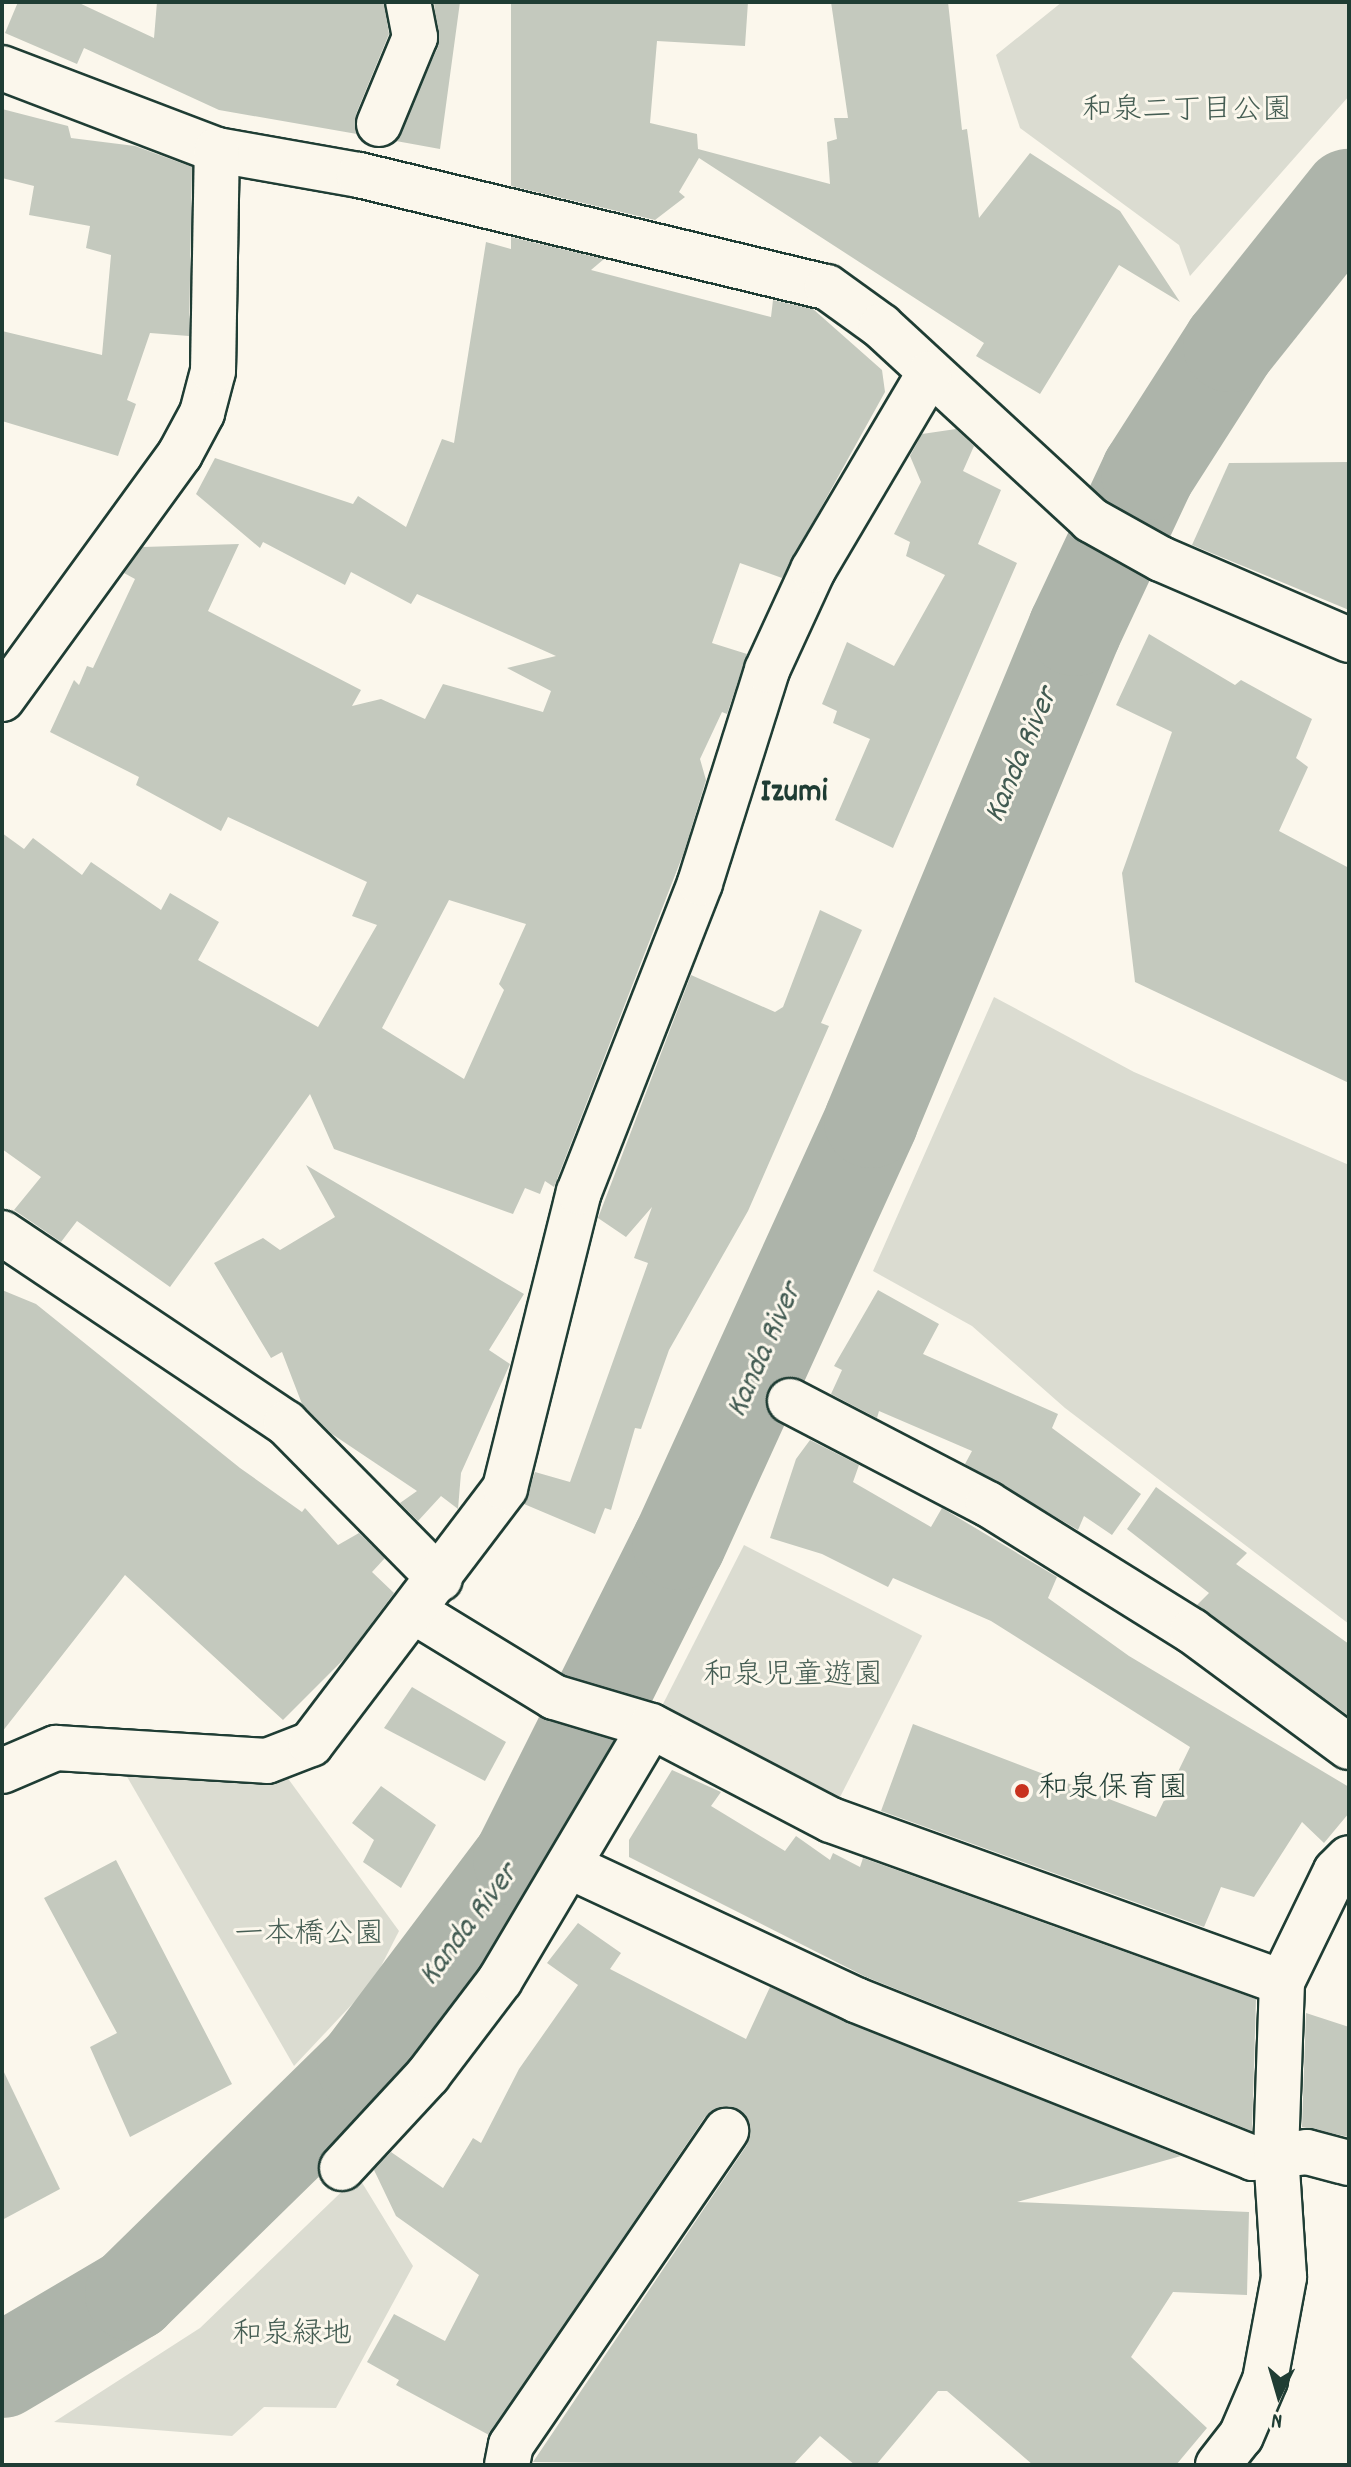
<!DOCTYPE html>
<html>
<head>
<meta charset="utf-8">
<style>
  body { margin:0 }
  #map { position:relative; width:1351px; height:2467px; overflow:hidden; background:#fbf7ec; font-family:Dekko,"Klee One",sans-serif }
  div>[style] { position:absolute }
  .green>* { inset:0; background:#dbdcd1; transform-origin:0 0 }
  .river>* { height:94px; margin:-47px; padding:0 47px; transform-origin:47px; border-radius:47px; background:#adb4aa }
  .building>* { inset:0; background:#c4c9be }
  .roads { filter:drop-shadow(2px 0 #1f3d34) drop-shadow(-2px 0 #1f3d34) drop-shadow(0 2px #1f3d34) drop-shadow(0 -2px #1f3d34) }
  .minor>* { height:44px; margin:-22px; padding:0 22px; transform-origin:22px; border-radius:22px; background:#fbf7ec }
  .dots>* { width:22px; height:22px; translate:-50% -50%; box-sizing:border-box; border:4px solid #fbf7ec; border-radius:50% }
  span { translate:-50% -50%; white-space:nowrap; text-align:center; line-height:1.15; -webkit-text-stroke:6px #fbf7ec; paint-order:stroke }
  .park-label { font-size:30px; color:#455d53 }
  .poi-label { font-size:30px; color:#1f3d34 }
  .left { translate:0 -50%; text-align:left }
  .water-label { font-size:32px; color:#425b52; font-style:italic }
  .quarter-label { font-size:34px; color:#1f3d34; font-weight:700 }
  .frame { position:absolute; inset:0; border:4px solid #1f3d34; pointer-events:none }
  .north { position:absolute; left:1239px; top:2355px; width:80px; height:80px; -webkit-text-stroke:6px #fbf7ec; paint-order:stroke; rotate:185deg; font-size:22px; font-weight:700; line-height:32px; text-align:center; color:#1f3d34 }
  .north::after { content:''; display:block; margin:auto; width:28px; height:36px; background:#1f3d34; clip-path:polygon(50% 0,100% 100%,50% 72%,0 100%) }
</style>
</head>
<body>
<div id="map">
  <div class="green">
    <div style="clip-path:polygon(1062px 2px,1349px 2px,1349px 96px,1190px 276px,1179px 245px,1020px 128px,996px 55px)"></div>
    <div style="clip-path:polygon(994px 997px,1134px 1072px,1349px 1165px,1349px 1624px,1065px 1408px,972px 1326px,873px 1271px)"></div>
    <div style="left:744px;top:1545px;width:200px;height:188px;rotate:27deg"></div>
    <div style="clip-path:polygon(122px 1768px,284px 1773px,399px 1931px,373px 1982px,294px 2066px)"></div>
    <div style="clip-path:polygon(358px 2176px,413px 2266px,336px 2408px,264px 2407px,232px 2436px,54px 2422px,200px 2328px)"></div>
  </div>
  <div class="river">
    <div style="left:2px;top:2371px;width:151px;rotate:-30.6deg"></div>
    <div style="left:132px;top:2294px;width:325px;rotate:-44.4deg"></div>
    <div style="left:364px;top:2067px;width:259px;rotate:-53deg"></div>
    <div style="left:520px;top:1860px;width:355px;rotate:-63.4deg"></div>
    <div style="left:679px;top:1543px;width:464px;rotate:-65.5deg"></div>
    <div style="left:871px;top:1121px;width:533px;rotate:-67.48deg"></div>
    <div style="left:1075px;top:629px;width:172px;rotate:-64.9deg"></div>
    <div style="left:1148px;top:473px;width:152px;rotate:-57.4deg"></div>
    <div style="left:1230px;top:345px;width:191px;rotate:-51.4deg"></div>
  </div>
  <div class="building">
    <div style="clip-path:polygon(18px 2px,77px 2px,154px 38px,157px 2px,384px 2px,389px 34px,356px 114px,357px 134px,219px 110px,84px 48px,77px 64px,5px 33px)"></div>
    <div style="clip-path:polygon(434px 2px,460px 2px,440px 149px,396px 141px,438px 47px)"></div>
    <div style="clip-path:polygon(511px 2px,748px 2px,745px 46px,657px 41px,650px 123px,697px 134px,698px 149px,830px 184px,827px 142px,837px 139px,834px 118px,848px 118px,831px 2px,948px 2px,962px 130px,967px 129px,979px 218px,1030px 153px,1120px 211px,1180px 302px,1119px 265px,1040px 394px,976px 356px,984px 343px,699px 158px,679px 192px,685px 197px,655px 220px,511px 186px)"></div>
    <div style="clip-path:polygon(2px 109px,68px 126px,71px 138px,135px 146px,192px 167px,189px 336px,150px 333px,127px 400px,136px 404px,118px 456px,2px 421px,2px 331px,102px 355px,111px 255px,86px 248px,90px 226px,29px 215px,34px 186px,2px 178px)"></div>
    <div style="clip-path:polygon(evenodd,511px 237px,604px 259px,591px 270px,771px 317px,773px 300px,813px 309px,882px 370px,885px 392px,782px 578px,740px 563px,712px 643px,747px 654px,727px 714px,722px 712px,700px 759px,706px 780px,684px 852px,554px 1187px,545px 1181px,540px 1194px,525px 1188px,513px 1214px,334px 1149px,310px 1094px,170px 1287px,77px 1221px,61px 1242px,14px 1210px,41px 1177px,2px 1149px,2px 833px,24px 849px,33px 838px,82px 875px,91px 862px,161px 910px,170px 893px,219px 922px,198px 960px,318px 1027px,377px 925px,352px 916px,367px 882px,228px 817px,221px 831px,136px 785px,139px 777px,50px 732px,74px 680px,79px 685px,87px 666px,93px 668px,135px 579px,124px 573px,143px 547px,239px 544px,208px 611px,361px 690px,352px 706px,381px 699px,425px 719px,443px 684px,543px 712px,551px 691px,507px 668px,556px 656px,417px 594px,411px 604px,351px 572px,345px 585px,263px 542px,260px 548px,196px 494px,215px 458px,353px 504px,358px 496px,406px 527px,442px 439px,454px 443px,486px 242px,511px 249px,511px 237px,449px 900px,526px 924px,499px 984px,504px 990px,464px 1079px,382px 1028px,449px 900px)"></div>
    <div style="clip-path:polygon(956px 429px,974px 446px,963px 471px,1001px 490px,978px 544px,1017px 563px,893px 848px,835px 820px,870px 739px,833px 723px,837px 711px,822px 704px,847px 642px,894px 666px,945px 575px,906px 556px,910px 542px,894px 534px,921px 482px,910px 456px,922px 434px)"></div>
    <div style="clip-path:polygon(1349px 462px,1349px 610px,1192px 545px,1229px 463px)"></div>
    <div style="clip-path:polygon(1149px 634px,1235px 685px,1241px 680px,1312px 719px,1296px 758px,1308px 767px,1279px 831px,1349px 868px,1349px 1083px,1135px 982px,1122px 873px,1172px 732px,1116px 705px)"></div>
    <div style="clip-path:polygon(820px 910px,862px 930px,821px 1023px,829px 1026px,748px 1211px,669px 1350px,641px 1429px,635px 1428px,611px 1510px,605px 1508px,595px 1534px,524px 1504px,535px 1472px,570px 1482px,648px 1263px,634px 1258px,652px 1207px,626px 1237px,598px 1218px,691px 975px,775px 1012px,783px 1007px)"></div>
    <div style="clip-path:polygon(306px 1165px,524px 1294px,489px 1350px,510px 1364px,461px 1473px,458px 1509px,441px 1496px,418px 1521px,400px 1503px,417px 1491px,332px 1434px,302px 1404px,282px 1352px,271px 1358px,214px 1263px,263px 1238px,280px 1250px,335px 1217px)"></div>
    <div style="clip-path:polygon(2px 1290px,36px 1304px,240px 1468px,302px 1512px,305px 1508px,338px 1545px,359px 1533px,385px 1558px,372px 1572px,394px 1593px,347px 1656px,283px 1720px,125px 1575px,2px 1732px)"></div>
    <div style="clip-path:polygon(878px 1290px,939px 1324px,923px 1354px,1058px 1414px,1052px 1428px,1141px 1494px,1112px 1535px,1084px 1516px,1078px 1530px,965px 1464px,972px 1451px,879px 1411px,877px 1418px,831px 1394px,842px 1370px,834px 1366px)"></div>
    <div style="clip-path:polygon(810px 1440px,859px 1465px,853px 1482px,931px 1527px,942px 1508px,1057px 1577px,1048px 1598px,1129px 1656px,1349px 1787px,1349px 1813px,1324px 1843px,1302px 1822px,1254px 1897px,1221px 1887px,1204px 1927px,881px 1811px,913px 1724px,1156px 1817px,1190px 1747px,991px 1621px,893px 1578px,888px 1587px,822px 1554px,770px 1538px,796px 1459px)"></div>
    <div style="clip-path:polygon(1156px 1487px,1247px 1553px,1236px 1564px,1349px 1644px,1349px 1716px,1197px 1605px,1209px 1593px,1127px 1529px)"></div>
    <div style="clip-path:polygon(412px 1687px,506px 1742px,485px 1781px,384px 1728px)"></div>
    <div style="clip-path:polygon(672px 1770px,721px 1792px,711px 1806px,785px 1851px,796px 1836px,830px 1860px,833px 1853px,860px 1867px,863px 1858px,1256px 1999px,1252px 2131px,866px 1977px,629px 1857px,629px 1840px)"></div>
    <div style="clip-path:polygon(381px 1786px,436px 1825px,401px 1888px,363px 1862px,374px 1840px,352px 1823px)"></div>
    <div style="clip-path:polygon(116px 1860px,232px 2084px,130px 2137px,90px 2047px,117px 2033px,44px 1898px)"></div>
    <div style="clip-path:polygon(578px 1923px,621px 1953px,610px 1969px,746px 2039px,770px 1987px,1181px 2156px,1017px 2202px,1249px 2212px,1247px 2295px,1173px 2292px,1131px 2357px,1207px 2428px,1176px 2465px,1033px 2465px,947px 2391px,938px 2391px,876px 2465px,855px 2465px,820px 2436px,793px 2465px,533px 2462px,747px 2145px,749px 2121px,729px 2106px,705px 2117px,489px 2435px,396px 2385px,399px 2380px,367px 2362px,394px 2314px,445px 2341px,479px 2275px,396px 2216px,374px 2170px,391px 2152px,443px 2188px,473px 2138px,481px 2143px,519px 2069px,578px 1985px,547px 1963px)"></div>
    <div style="clip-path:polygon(1306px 2013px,1349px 2027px,1349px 2137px,1302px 2127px)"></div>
    <div style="clip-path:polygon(2px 2068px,60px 2189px,2px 2220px)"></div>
  </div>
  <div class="roads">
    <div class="minor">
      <div style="left:2px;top:68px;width:230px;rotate:20.9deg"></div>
      <div style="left:217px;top:150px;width:144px;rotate:10deg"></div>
      <div style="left:359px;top:175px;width:481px;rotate:13.5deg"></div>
      <div style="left:827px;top:287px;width:67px;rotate:35.8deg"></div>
      <div style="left:881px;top:326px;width:286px;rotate:42.7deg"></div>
      <div style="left:1091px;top:520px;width:80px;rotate:29.1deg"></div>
      <div style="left:1161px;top:559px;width:205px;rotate:23.3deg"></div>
      <div style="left:379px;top:124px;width:94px;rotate:-67.5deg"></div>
      <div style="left:415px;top:37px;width:36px;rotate:-101deg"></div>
      <div style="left:2px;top:699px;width:303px;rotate:-54deg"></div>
      <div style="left:180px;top:454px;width:47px;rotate:-61.8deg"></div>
      <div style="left:202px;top:413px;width:43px;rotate:-75.3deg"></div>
      <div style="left:213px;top:371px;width:221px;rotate:-89deg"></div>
      <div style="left:2px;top:1233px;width:342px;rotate:33.8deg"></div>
      <div style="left:286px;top:1423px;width:219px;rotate:45.4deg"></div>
      <div style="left:790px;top:1401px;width:223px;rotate:27.5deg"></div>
      <div style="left:988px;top:1504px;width:240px;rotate:31.9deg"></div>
      <div style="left:1192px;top:1631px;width:195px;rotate:36.5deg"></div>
      <div style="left:415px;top:1612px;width:163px;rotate:31.4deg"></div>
      <div style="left:554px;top:1697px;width:101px;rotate:16.6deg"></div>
      <div style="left:651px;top:1726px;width:203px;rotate:27.6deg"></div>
      <div style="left:831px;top:1820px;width:479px;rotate:19.8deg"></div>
      <div style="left:2px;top:1771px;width:59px;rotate:-23.1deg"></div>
      <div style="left:56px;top:1748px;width:211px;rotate:3.5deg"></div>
      <div style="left:267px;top:1761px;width:47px;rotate:-21.1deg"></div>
      <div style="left:311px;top:1744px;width:321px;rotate:-52.8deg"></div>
      <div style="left:505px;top:1488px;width:305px;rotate:-76deg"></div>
      <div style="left:579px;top:1192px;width:332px;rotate:-68.6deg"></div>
      <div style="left:700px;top:883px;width:223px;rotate:-72.5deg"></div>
      <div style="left:767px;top:670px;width:110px;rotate:-65.3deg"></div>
      <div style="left:813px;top:570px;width:228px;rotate:-59.4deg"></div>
      <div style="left:571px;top:1867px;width:315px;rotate:25deg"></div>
      <div style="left:856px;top:2000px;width:427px;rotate:21.7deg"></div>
      <div style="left:1253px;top:2158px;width:54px;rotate:-6.3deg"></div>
      <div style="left:1307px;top:2152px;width:43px;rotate:14.7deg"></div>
      <div style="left:342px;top:2168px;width:127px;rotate:-47.2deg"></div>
      <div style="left:428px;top:2075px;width:119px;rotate:-52.8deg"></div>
      <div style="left:500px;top:1980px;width:295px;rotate:-59.3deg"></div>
      <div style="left:507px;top:2465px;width:20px;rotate:-79deg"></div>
      <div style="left:511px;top:2445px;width:381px;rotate:-55.6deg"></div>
      <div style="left:1218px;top:2465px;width:37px;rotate:-52deg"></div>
      <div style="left:1241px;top:2436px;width:61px;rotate:-66.8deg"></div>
      <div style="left:1265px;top:2380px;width:105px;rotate:-79.5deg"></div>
      <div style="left:1284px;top:2277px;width:123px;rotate:-93.7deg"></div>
      <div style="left:1276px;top:2154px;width:172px;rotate:-88deg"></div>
      <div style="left:1282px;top:1982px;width:123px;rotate:-64.1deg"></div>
      <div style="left:1336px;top:1871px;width:18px;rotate:-45deg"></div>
    </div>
  </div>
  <div class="dots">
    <div style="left:1022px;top:1791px;background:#c8321e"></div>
  </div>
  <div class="park-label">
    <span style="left:1187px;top:113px">和泉二丁目公園</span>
    <span style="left:793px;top:1678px">和泉児童遊園</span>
    <span style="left:309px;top:1937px">一本橋公園</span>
    <span style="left:292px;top:2337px">和泉緑地</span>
  </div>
  <div class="poi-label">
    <span class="left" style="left:1038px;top:1791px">和泉保育園</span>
  </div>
  <div class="water-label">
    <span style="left:1023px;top:756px;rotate:-67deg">Kanda River</span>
    <span style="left:766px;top:1351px;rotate:-66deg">Kanda River</span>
    <span style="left:470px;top:1926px;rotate:-53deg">Kanda River</span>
  </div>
  <div class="quarter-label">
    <span style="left:794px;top:794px">Izumi</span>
  </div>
  <div class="frame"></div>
  <div class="north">N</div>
</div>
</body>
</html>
